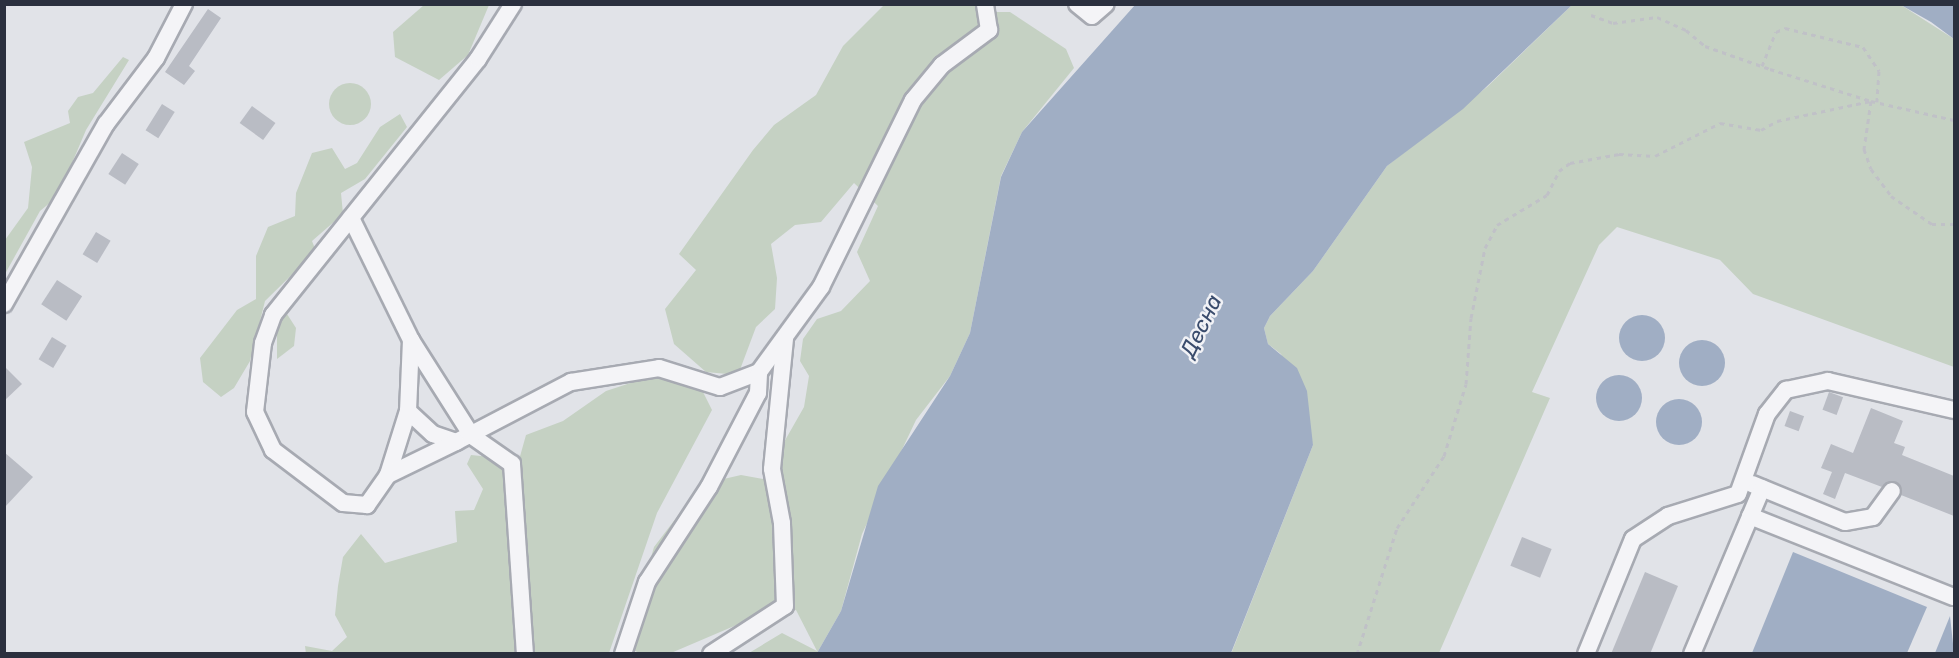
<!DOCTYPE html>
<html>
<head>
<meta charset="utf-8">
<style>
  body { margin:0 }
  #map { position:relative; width:1959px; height:658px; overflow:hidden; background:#e1e3e8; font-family:Rubik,sans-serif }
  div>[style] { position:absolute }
  .green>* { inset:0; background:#c5d1c3 }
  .round { border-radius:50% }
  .water>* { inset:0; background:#a0aec4 }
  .building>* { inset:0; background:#b9bcc4; transform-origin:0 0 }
  .path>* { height:3px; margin-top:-1.5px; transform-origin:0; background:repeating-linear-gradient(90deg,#c0c1c7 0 4.5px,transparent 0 9px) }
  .roads { filter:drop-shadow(2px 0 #a7aab2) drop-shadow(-2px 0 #a7aab2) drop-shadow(0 2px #a7aab2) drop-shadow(0 -2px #a7aab2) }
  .minor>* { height:16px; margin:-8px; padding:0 8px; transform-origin:8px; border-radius:8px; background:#f4f4f7 }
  span { translate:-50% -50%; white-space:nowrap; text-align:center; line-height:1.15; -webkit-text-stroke:5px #f1f2f6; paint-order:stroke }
  .water-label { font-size:22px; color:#3a4c6d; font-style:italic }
  .frame { position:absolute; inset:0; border:6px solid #2b303e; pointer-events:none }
</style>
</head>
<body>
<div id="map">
  <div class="green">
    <div style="clip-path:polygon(424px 5px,489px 5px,468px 55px,439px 80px,395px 57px,393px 32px)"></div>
    <div style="clip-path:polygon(884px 5px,976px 5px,979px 12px,1010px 12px,1066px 49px,1074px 68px,1022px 132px,1001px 176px,970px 333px,950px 376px,916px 420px,862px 534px,841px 611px,817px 653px,749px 653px,782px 633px,817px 651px,796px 610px,760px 615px,671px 653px,640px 653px,625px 647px,654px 547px,702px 484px,741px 475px,763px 479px,804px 407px,809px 376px,800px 361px,803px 339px,817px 319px,841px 311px,870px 281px,857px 252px,878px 206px,854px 183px,821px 222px,795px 225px,771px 244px,777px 278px,775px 309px,756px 327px,738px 375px,706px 372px,674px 344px,665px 309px,696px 270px,679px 254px,753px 150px,774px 125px,816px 95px,843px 46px)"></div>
    <div style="clip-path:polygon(1572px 5px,1901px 5px,1954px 39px,1954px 367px,1753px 294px,1720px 260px,1617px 227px,1599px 245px,1532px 392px,1550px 398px,1439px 653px,1231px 654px,1313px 445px,1281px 354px,1268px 344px,1264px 328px,1270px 316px,1313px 271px,1387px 166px,1487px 87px)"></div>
    <div style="clip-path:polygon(123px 57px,129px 60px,86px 130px,58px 196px,40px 211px,5px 274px,5px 240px,28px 208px,32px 167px,24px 142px,70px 123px,68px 111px,78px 97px,93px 93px)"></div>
    <div class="round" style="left:329px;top:83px;width:42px;height:42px"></div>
    <div style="clip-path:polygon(400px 114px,407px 127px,365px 179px,341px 193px,343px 214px,312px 241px,316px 251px,265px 301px,250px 361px,234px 388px,221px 397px,203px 382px,200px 358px,237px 310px,256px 299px,256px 256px,268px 227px,295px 216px,296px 193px,312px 153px,332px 148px,345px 169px,357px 163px,380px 127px)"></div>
    <div style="clip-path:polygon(287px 314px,296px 328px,294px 346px,277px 359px,277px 326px)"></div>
    <div style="clip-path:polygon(658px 374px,702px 390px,712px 410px,657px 513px,609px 653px,306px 654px,305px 646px,332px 651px,347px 637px,335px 615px,338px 586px,343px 557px,361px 534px,385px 563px,457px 542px,455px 511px,474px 510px,483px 489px,467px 464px,471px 455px,519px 460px,526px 435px,563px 421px,606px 391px)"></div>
  </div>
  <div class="water">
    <div style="clip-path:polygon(1135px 5px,1572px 5px,1463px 109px,1387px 166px,1313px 271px,1270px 316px,1264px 328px,1268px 344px,1297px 368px,1307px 391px,1313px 445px,1231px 653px,817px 653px,841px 611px,878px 486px,950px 376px,970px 333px,1001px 177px,1022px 132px)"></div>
    <div style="clip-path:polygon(1901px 5px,1954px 5px,1954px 39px,1931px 22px)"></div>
    <div class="round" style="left:1619px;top:315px;width:46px;height:46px"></div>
    <div class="round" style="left:1679px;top:340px;width:46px;height:46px"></div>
    <div class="round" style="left:1596px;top:375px;width:46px;height:46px"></div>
    <div class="round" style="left:1656px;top:399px;width:46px;height:46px"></div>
    <div style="clip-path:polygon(1793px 552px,1927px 607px,1907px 653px,1752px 653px)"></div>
    <div style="clip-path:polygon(1950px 616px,1954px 653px,1935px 653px)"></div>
  </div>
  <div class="building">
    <div style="clip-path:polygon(208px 9px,221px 18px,189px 66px,195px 71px,184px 85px,165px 72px)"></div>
    <div style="left:162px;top:104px;width:15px;height:31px;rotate:32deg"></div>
    <div style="left:252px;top:106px;width:29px;height:21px;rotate:36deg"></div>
    <div style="left:122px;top:153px;width:20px;height:25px;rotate:33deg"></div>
    <div style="left:96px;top:232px;width:17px;height:26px;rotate:31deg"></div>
    <div style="left:57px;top:280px;width:30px;height:29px;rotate:33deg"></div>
    <div style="left:52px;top:337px;width:17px;height:26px;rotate:31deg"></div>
    <div style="clip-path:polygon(4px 366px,22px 384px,4px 401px)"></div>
    <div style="left:1829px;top:392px;width:15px;height:19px;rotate:20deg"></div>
    <div style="clip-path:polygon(1871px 408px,1903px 421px,1894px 443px,1905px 447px,1902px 455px,1954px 476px,1954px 516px,1901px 495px,1894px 481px,1882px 487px,1845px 473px,1835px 499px,1823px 494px,1832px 472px,1821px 468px,1831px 444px,1853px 453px)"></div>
    <div style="left:1790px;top:411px;width:15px;height:16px;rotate:20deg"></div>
    <div style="clip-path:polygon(4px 452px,33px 477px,4px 508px)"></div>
    <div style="left:1522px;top:537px;width:32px;height:31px;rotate:22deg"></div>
    <div style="clip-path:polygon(1645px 572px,1678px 586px,1650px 654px,1611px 654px)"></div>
  </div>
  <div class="path">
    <div style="left:1591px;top:15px;width:23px;rotate:20deg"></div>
    <div style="left:1613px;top:23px;width:44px;rotate:-7.8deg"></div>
    <div style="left:1657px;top:17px;width:32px;rotate:24deg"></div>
    <div style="left:1686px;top:30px;width:25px;rotate:40deg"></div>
    <div style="left:1705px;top:46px;width:69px;rotate:19.5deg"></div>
    <div style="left:1770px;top:69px;width:106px;rotate:17.6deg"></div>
    <div style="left:1871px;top:101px;width:85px;rotate:12.9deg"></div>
    <div style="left:1762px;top:66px;width:37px;rotate:-68deg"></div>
    <div style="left:1776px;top:32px;width:10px;rotate:-24deg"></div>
    <div style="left:1785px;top:28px;width:80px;rotate:13.7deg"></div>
    <div style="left:1863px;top:47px;width:29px;rotate:56deg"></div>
    <div style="left:1879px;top:71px;width:31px;rotate:94deg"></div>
    <div style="left:1357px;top:654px;width:132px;rotate:-72.4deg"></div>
    <div style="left:1397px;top:528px;width:86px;rotate:-56.9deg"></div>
    <div style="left:1444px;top:456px;width:75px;rotate:-73deg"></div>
    <div style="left:1466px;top:384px;width:66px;rotate:-85.7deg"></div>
    <div style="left:1471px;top:318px;width:71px;rotate:-78.7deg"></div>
    <div style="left:1485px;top:248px;width:26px;rotate:-62deg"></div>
    <div style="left:1497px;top:225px;width:58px;rotate:-31deg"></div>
    <div style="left:1547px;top:195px;width:27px;rotate:-63deg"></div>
    <div style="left:1559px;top:171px;width:14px;rotate:-36deg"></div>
    <div style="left:1570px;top:163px;width:50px;rotate:-10.4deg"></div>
    <div style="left:1619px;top:154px;width:36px;rotate:3deg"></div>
    <div style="left:1655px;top:156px;width:73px;rotate:-26.9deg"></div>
    <div style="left:1720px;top:123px;width:42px;rotate:9.7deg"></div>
    <div style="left:1761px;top:130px;width:18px;rotate:-29deg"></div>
    <div style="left:1777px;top:121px;width:96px;rotate:-12deg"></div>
    <div style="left:1871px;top:101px;width:49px;rotate:98.3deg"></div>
    <div style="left:1864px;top:149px;width:21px;rotate:71deg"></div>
    <div style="left:1871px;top:169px;width:34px;rotate:53deg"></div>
    <div style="left:1891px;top:196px;width:50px;rotate:34.3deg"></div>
    <div style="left:1932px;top:224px;width:22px"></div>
  </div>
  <div class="roads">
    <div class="minor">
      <div style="left:1077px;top:4px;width:19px;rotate:39deg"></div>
      <div style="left:1092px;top:16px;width:18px;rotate:-41deg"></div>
      <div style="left:351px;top:218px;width:136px;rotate:63.8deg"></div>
      <div style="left:411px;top:340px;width:114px;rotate:57.6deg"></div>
      <div style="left:472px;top:436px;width:49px;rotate:35deg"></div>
      <div style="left:512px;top:464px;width:190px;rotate:86.1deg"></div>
      <div style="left:4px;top:304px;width:207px;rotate:-60.5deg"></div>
      <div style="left:106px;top:124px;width:83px;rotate:-52.9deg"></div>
      <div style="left:156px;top:58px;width:61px;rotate:-62.6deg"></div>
      <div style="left:411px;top:340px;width:71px;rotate:92.4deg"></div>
      <div style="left:408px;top:411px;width:67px;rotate:107.4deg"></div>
      <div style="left:388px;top:475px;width:37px;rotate:125deg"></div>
      <div style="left:367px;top:505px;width:24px;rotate:-175deg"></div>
      <div style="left:343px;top:503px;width:88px;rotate:-142.9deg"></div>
      <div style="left:273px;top:450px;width:42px;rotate:-115.3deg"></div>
      <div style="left:255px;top:412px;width:69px;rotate:-83.4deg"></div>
      <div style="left:263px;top:343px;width:30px;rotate:-70deg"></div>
      <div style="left:273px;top:315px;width:328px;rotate:-51.3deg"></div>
      <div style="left:478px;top:59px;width:65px;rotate:-57.5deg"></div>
      <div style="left:408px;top:411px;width:34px;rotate:43deg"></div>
      <div style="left:433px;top:434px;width:24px;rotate:19deg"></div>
      <div style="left:456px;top:442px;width:130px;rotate:-27.6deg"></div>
      <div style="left:571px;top:382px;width:89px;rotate:-9deg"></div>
      <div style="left:659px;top:368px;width:64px;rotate:17.3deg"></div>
      <div style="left:720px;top:387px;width:42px;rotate:-21deg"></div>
      <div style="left:759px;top:372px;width:105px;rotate:-53.9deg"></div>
      <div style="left:821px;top:287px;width:208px;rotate:-63.8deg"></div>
      <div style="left:913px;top:100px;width:45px;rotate:-50.4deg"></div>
      <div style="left:942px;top:65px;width:59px;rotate:-36.7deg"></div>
      <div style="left:989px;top:30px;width:26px;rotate:-99deg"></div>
      <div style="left:388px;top:475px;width:76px;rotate:-25.9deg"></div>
      <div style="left:1752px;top:484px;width:100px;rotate:22.2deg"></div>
      <div style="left:1845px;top:522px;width:28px;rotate:-10deg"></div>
      <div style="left:1873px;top:517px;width:32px;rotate:-54deg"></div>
      <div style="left:1750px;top:516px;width:219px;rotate:21.7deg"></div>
      <div style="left:623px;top:654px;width:76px;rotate:-71.6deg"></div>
      <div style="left:647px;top:582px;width:113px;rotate:-56.9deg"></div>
      <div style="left:709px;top:487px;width:106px;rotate:-62.5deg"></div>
      <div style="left:758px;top:393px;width:21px;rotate:-87deg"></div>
      <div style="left:711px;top:654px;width:88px;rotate:-33deg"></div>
      <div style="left:785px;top:606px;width:83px;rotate:-92.1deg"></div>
      <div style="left:782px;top:523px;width:55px;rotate:-100.5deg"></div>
      <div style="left:772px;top:469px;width:132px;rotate:-84.3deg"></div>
      <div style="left:1586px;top:654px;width:124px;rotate:-67.8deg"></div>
      <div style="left:1633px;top:539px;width:42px;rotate:-33.3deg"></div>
      <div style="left:1668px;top:516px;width:73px;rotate:-17.4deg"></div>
      <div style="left:1738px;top:494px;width:85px;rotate:-70.1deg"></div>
      <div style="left:1767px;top:414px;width:31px;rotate:-52deg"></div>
      <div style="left:1786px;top:390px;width:43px;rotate:-12.1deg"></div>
      <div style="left:1828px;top:381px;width:129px;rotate:13deg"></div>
      <div style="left:1692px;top:654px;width:180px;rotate:-67.1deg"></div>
    </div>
  </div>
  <div class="water-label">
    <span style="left:1201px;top:326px;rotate:-64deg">Десна</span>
  </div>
  <div class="frame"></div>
</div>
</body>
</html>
